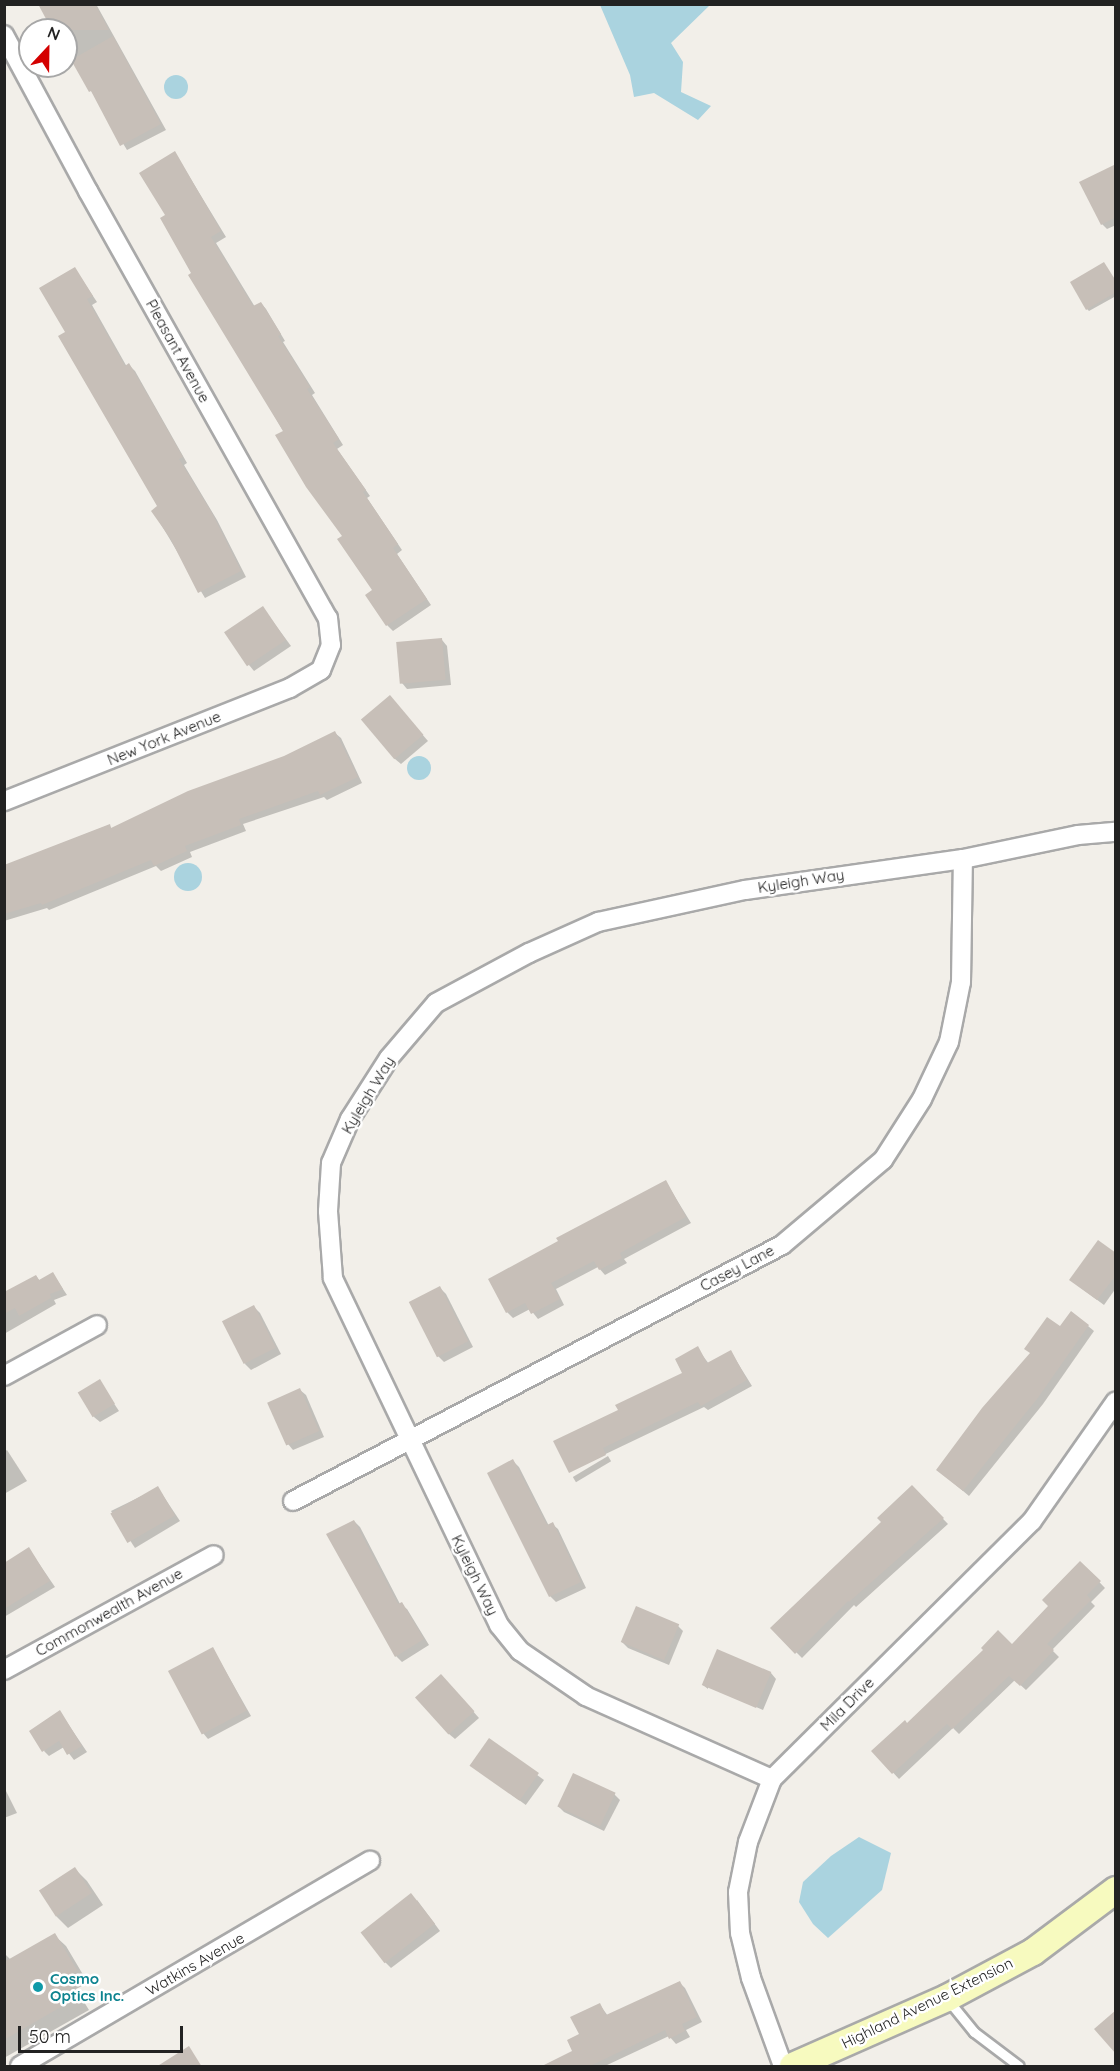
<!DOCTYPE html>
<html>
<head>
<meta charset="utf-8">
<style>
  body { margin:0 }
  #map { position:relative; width:1120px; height:2071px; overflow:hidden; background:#f2efe9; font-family:Quicksand,sans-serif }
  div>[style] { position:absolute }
  .water>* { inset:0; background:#aad3df }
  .round { border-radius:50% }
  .shadow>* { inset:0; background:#0003; transform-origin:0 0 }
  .building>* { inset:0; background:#c7bfb8; transform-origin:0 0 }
  .roads { filter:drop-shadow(2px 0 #a9a9a9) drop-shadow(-2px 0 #a9a9a9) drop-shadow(0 2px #a9a9a9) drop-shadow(0 -2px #a9a9a9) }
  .lane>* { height:9px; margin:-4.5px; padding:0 4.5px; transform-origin:4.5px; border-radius:4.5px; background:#fff }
  .street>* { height:18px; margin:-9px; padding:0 9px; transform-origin:9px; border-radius:9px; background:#fff }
  .secondary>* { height:26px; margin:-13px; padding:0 13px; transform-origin:13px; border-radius:13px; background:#f7fabf }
  .dots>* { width:16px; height:16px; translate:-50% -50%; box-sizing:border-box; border:3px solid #fff; border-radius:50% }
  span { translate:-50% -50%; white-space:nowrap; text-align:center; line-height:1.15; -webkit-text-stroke:5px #fff; paint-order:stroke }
  .street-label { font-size:15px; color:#222 }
  .culture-label { font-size:15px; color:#0d838f; font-weight:700 }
  .left { translate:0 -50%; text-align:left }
  .frame { position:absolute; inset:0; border:6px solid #222; pointer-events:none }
  .north { position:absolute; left:18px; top:18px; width:60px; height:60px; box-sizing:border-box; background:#fff; border:2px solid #a7a7a7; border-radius:50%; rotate:22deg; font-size:16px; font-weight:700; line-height:24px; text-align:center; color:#222 }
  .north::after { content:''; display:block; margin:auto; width:21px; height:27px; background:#d40000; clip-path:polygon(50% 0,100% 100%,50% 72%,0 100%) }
  .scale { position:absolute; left:18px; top:2026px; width:165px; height:27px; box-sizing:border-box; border:3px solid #222; border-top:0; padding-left:8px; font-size:18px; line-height:21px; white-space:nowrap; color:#222; -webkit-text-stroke:4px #fff; paint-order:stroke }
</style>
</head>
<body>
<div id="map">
  <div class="water">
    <div style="clip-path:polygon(600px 5px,710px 5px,671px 43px,683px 62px,681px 92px,711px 106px,698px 120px,654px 93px,634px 97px,630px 75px)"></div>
    <div class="round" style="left:164px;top:75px;width:24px;height:24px"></div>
    <div class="round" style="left:407px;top:756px;width:24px;height:24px"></div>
    <div class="round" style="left:174px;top:863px;width:28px;height:28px"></div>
    <div style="clip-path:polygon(859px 1837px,891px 1853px,882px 1890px,828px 1938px,813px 1924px,799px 1902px,803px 1882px,831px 1856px)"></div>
  </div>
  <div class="shadow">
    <div style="clip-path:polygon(40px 4px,96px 4px,166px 130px,127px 150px,66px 49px,66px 30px,55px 30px)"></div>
    <div style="clip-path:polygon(175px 153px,226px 237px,216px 243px,255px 307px,261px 303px,266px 309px,285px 341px,283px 342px,315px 393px,312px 395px,343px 445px,337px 449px,370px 496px,367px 498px,402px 550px,397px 554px,431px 605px,393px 631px,387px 625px,375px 591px,193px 274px,167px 216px)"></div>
    <div style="clip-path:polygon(1116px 166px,1116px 225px,1107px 229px,1102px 224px)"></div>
    <div style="clip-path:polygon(75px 269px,97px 302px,92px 305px,127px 367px,129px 365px,135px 371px,187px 463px,184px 465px,217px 520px,246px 577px,205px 598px,153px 511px,159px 507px,67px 333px)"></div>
    <div style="clip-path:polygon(1116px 282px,1116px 296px,1089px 311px,1087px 309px)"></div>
    <div style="clip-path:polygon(263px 608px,291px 646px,254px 671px,249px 665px)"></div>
    <div style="clip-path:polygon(442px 640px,447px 646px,451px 685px,407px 689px,402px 683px)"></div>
    <div style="clip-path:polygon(395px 703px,428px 741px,401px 764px,395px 759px)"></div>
    <div style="clip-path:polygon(335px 733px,341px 738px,362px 783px,327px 800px,324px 797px,243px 824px,246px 831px,190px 852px,192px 857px,161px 871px,156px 866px,49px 910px,47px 908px,4px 921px,4px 866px,109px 825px,112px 829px,285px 757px)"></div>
    <div style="clip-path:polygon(666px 1182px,691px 1223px,624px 1259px,627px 1263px,605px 1275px,598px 1267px,556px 1289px,564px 1305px,538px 1319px,530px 1309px,513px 1318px,507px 1312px)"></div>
    <div style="clip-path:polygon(1116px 1255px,1116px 1288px,1104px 1305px,1077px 1285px)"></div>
    <div style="clip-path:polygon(53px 1274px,67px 1295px,54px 1300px,56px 1304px,4px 1334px,4px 1294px,36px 1276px,40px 1281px)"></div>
    <div style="clip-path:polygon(440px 1288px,446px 1294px,473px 1347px,444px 1362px,438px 1356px)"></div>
    <div style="clip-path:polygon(254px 1307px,260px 1313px,281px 1354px,251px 1370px,245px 1364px)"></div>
    <div style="clip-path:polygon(1088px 1326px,1094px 1331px,1043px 1404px,969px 1496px,938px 1470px,1061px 1328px)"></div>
    <div style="clip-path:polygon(697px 1348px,709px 1364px,731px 1352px,752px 1386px,708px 1410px,704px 1407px,570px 1471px,620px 1411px,685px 1373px)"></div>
    <div style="clip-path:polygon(99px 1381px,119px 1411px,100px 1422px,94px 1417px)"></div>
    <div style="clip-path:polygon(300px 1390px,306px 1395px,324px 1437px,293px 1450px,288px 1444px,269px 1403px)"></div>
    <div style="clip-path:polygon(7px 1450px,27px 1481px,4px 1494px,4px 1452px)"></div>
    <div style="left:608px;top:1456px;width:6px;height:41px;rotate:59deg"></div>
    <div style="clip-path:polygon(513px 1461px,519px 1467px,549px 1526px,552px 1524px,558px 1529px,586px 1588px,556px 1602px,550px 1596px)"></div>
    <div style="clip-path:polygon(912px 1487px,948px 1524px,856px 1607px,854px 1605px,802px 1658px,772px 1628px,883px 1522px)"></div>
    <div style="clip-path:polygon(158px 1488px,180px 1521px,135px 1548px,111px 1511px)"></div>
    <div style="clip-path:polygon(354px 1521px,360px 1527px,400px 1604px,407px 1609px,429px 1645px,402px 1662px,396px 1656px)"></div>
    <div style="clip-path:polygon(29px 1549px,55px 1587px,4px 1617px,4px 1564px)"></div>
    <div style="clip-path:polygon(1081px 1563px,1105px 1588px,1091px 1602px,1095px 1606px,1052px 1650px,1059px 1657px,1026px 1690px,1015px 1680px,959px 1734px,953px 1728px,899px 1779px,873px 1751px,1012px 1646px,1050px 1606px)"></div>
    <div style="clip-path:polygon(678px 1626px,683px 1631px,669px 1665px,628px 1648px,622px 1642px)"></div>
    <div style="clip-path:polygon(213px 1649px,251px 1716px,208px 1739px,203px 1733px)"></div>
    <div style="clip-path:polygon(718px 1651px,771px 1673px,776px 1679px,763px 1710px,708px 1686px,708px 1689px,703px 1685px)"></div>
    <div style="clip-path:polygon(447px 1682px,479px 1718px,455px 1739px,449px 1734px)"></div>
    <div style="clip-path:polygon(60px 1712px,87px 1752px,74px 1760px,64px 1747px,49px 1756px,44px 1751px)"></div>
    <div style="left:489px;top:1740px;width:68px;height:31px;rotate:36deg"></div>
    <div style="clip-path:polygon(4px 1787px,17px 1813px,4px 1818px)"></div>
    <div style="clip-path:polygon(614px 1794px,620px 1800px,604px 1831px,564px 1812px,558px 1806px)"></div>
    <div style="clip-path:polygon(75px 1869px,87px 1881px,103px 1905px,68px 1928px,56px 1916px)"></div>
    <div style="clip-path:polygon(417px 1900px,440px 1931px,391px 1968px,385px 1962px)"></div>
    <div style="clip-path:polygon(54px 1935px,66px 1946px,88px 1983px,76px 1989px,89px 2010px,4px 2058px,4px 1953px,11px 1960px)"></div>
    <div style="clip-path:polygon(679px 1982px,685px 1988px,702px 2022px,686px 2030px,690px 2037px,676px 2044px,669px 2036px,605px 2066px,543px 2066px,574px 2051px,581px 2035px,600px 2005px,608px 2016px)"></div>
  </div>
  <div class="building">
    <div style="clip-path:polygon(38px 4px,95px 4px,109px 30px,52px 30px)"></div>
    <div style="clip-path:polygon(113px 36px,161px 124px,120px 146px,91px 91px,89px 92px,71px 60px)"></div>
    <div style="clip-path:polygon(175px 151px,221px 231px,211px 237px,253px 306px,261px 302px,281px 334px,278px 336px,310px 387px,307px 389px,339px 439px,333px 443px,366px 490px,363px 492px,398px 544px,393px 548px,427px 599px,386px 626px,365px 595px,372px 590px,337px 539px,342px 536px,306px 487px,275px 435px,283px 431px,188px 275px,191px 273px,160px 218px,165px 215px,139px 173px)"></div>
    <div style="clip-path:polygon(1116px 164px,1116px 217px,1101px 225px,1079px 182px)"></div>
    <div style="clip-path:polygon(1104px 262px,1116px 281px,1116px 292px,1086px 310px,1070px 282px)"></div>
    <div style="clip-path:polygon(75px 267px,93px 296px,87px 299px,125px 366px,129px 363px,150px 399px,183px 457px,179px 459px,212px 513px,241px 571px,198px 593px,170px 538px,151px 511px,157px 506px,58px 336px,65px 332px,39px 288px)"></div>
    <div style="left:263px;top:606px;width:41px;height:47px;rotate:56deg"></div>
    <div style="left:442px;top:638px;width:42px;height:46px;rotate:85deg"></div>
    <div style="left:390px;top:695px;width:52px;height:38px;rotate:50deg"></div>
    <div style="clip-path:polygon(335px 731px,358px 777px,320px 795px,318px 791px,239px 819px,241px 825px,185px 846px,187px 851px,154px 866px,151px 860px,42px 905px,41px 903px,4px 914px,4px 865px,110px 824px,111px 828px,188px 791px,284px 756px)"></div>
    <div style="clip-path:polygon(666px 1180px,686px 1217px,620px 1253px,622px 1258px,599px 1270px,594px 1261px,551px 1283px,560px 1299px,531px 1314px,525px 1303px,506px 1313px,488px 1279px,558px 1241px,556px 1238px)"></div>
    <div style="clip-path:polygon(1098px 1240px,1116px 1253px,1116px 1275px,1097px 1300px,1069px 1280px)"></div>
    <div style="clip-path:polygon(53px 1272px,63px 1289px,50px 1294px,51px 1298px,19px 1316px,15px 1308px,4px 1314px,4px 1292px,36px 1275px,39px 1280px)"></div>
    <div style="left:440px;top:1286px;width:62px;height:35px;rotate:63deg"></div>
    <div style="left:254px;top:1305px;width:48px;height:36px;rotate:63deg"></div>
    <div style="clip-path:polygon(1071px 1311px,1089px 1325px,1037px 1399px,963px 1491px,936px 1470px,982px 1408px,1030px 1353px,1024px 1349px,1047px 1317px,1060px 1326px)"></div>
    <div style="clip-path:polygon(698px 1346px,707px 1363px,731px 1350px,747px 1380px,701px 1406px,698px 1402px,603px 1448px,606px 1455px,569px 1473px,553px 1441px,618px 1410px,615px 1405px,682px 1373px,675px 1359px)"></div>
    <div style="left:100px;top:1379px;width:29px;height:26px;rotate:59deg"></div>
    <div style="left:300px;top:1388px;width:47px;height:36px;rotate:66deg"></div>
    <div style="clip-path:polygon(513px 1459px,547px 1525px,553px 1522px,581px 1582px,549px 1597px,487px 1473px)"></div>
    <div style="clip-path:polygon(912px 1485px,944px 1518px,849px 1602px,848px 1601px,795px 1654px,770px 1628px,881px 1522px,877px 1518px)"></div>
    <div style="left:158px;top:1486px;width:34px;height:55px;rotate:60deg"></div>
    <div style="clip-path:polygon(354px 1520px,398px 1604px,402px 1602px,424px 1639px,395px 1657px,326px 1534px)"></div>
    <div style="clip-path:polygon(29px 1547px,50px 1581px,4px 1609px,4px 1563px)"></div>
    <div style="clip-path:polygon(1080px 1561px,1101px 1581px,1087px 1595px,1091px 1600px,1047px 1644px,1054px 1650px,1020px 1686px,1009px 1676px,952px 1729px,947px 1724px,892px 1774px,871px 1751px,905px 1720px,907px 1723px,983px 1650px,981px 1648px,998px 1630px,1012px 1644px,1048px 1606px,1042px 1600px)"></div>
    <div style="left:636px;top:1606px;width:47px;height:39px;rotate:23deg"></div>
    <div style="left:213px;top:1647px;width:72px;height:51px;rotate:62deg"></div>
    <div style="left:717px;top:1649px;width:59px;height:39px;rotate:23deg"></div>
    <div style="left:441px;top:1674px;width:50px;height:35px;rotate:48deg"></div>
    <div style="clip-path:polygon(60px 1710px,82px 1746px,67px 1755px,59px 1741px,42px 1752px,29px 1731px)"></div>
    <div style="left:489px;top:1738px;width:61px;height:34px;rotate:35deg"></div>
    <div style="left:573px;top:1773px;width:47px;height:37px;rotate:25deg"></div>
    <div style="left:75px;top:1867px;width:31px;height:43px;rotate:57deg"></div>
    <div style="left:411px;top:1893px;width:39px;height:64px;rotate:52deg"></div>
    <div style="clip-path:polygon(55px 1933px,77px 1970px,66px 1977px,78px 1997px,4px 2040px,4px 1962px)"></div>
    <div style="clip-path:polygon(680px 1981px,697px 2017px,682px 2024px,685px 2031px,669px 2039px,665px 2030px,588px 2067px,540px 2067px,572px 2051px,567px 2040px,579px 2034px,570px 2017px,600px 2003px,606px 2015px)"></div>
    <div style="clip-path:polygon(1116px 2010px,1116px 2054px,1094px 2029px)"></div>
    <div style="clip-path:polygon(189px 2046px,202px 2067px,156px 2067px)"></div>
  </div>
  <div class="roads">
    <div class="lane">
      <div style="left:948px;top:2000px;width:41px;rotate:50.9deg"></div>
      <div style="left:974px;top:2032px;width:56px;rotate:37.1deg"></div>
    </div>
    <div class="street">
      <div style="left:4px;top:35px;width:177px;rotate:61.7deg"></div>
      <div style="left:88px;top:191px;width:490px;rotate:60.7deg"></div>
      <div style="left:328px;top:618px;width:27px;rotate:84deg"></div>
      <div style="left:331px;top:645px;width:27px;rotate:112deg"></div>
      <div style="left:321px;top:670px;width:36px;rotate:150deg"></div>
      <div style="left:290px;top:688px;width:308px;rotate:158.4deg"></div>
      <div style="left:4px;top:1376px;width:106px;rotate:-28.7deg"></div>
      <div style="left:293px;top:1501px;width:552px;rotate:-27.63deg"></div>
      <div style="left:782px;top:1245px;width:132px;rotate:-40.1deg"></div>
      <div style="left:883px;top:1160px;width:72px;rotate:-57.4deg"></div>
      <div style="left:922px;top:1099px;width:63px;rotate:-64.7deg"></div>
      <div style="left:949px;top:1042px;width:61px;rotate:-78.7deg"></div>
      <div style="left:961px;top:982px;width:123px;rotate:-89.1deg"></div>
      <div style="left:4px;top:1670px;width:239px;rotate:-28.7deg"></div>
      <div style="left:772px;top:1779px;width:204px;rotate:-156deg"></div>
      <div style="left:586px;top:1696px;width:80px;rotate:-145.7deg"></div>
      <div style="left:520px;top:1651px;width:33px;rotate:-129deg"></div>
      <div style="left:499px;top:1625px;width:385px;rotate:-115.6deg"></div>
      <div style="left:333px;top:1278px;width:67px;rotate:-94.3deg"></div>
      <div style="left:328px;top:1211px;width:48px;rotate:-86.4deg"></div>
      <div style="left:331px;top:1163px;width:48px;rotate:-66.6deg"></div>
      <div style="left:350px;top:1119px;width:72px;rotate:-57.4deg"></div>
      <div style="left:389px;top:1058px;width:72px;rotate:-49.5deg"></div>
      <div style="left:436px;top:1003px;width:106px;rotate:-28.3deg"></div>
      <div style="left:529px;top:953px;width:76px;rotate:-24.2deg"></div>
      <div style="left:598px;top:922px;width:150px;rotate:-12.3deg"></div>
      <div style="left:745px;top:890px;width:220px;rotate:-8.1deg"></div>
      <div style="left:963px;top:859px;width:117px;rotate:-11.8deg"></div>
      <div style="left:1078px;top:835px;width:38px;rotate:-5deg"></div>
      <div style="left:20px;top:2066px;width:406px;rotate:-30.4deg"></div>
      <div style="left:783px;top:2066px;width:94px;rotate:-110deg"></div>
      <div style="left:751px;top:1978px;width:46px;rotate:-103.7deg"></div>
      <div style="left:740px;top:1933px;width:41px;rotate:-92.8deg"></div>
      <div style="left:738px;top:1892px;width:51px;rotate:-78.7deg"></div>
      <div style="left:748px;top:1842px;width:67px;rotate:-69.1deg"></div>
      <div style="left:772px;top:1779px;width:366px;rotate:-44.8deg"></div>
      <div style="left:1032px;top:1521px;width:146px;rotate:-55deg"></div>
    </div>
    <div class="secondary">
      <div style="left:793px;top:2066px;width:168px;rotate:-23.8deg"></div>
      <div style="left:947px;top:1998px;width:98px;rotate:-28.1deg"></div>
      <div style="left:1033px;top:1952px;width:104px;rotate:-36.8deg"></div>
    </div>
  </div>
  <div class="dots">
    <div style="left:38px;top:1987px;background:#0f9aa8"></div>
  </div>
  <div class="street-label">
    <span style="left:178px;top:351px;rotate:61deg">Pleasant Avenue</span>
    <span style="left:164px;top:738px;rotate:-22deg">New York Avenue</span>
    <span style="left:801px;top:881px;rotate:-9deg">Kyleigh Way</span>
    <span style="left:368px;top:1095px;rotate:-59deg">Kyleigh Way</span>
    <span style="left:737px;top:1268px;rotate:-28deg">Casey Lane</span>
    <span style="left:475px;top:1575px;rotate:64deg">Kyleigh Way</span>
    <span style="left:109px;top:1612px;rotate:-29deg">Commonwealth Avenue</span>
    <span style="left:847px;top:1704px;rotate:-45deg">Mila Drive</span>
    <span style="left:195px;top:1964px;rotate:-30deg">Watkins Avenue</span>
    <span style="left:927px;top:2003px;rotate:-26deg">Highland Avenue Extension</span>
  </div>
  <div class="culture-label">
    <span class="left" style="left:50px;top:1987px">Cosmo<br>Optics Inc.</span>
  </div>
  <div class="frame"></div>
  <div class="north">N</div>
  <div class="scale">50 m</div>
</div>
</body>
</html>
